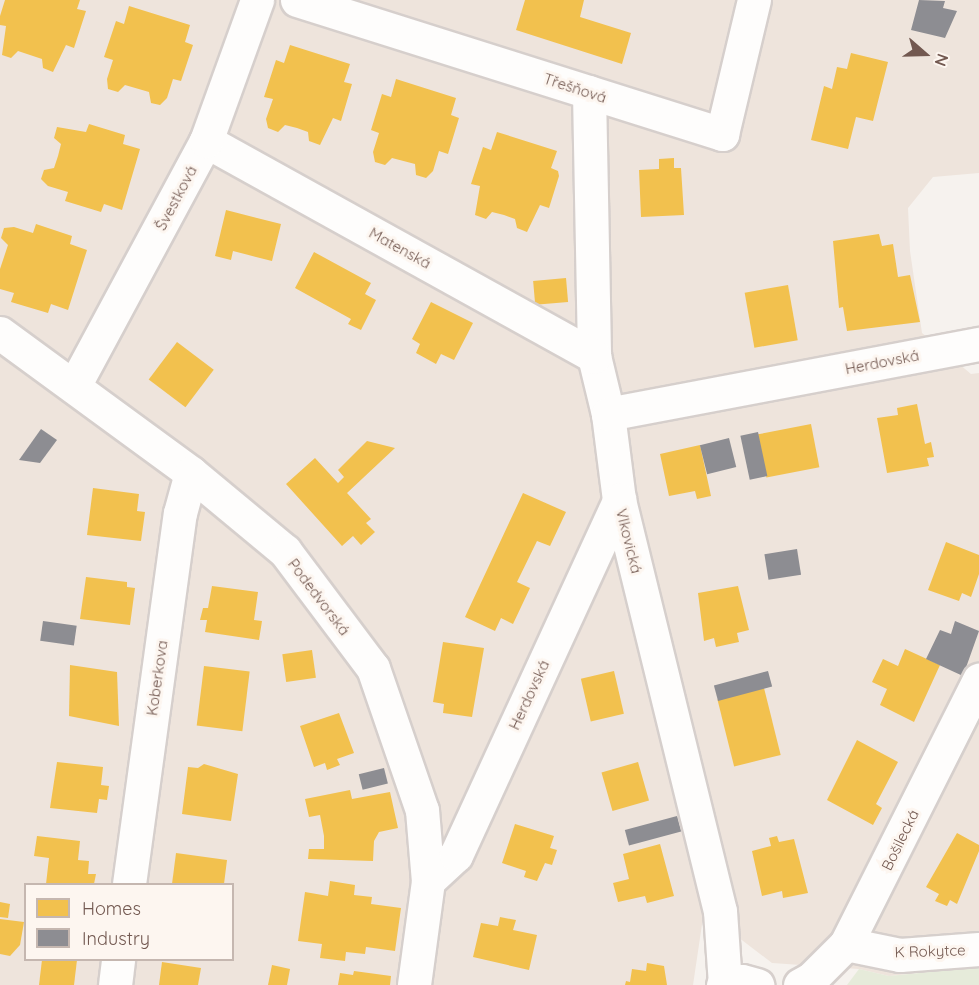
<!DOCTYPE html>
<html>
<head>
<meta charset="utf-8">
<style>
  body { margin:0 }
  #map { position:relative; width:979px; height:985px; overflow:hidden; background:#f6f2ee; font-family:Quicksand,sans-serif }
  div>[style] { position:absolute }
  .residential>* { inset:0; background:#eee4dc }
  .green>* { inset:0; background:#e6ebda }
  .homes>* { inset:0; background:#f2c14e; transform-origin:0 0 }
  .industry>* { inset:0; background:#8d8d92; transform-origin:0 0 }
  .roads { filter:drop-shadow(2px 0 #d6cfcc) drop-shadow(-2px 0 #d6cfcc) drop-shadow(0 2px #d6cfcc) drop-shadow(0 -2px #d6cfcc) }
  .minor>* { height:33px; margin:-16.5px; padding:0 16.5px; transform-origin:16.5px; border-radius:16.5px; background:#fefdfc }
  span { translate:-50% -50%; white-space:nowrap; text-align:center; line-height:1.15; -webkit-text-stroke:6px #fdf6f0; paint-order:stroke }
  .street-label { font-size:15px; color:#725850 }
  .legend { position:absolute; left:24px; top:883px; width:210px; height:78px; box-sizing:border-box; background:#fdf6f0; border:2px solid #c5b7b0; margin:0; padding:8px 10px; list-style:none; font-size:18px; color:#725850 }
  .legend li { display:flex; align-items:center; gap:12px; height:30px }
  .legend b { width:30px; border:2px solid #c5b7b0 }
  .north { position:absolute; left:895px; top:24px; width:60px; height:60px; -webkit-text-stroke:4px #fdf6f0; paint-order:stroke; rotate:110deg; font-size:16px; font-weight:700; line-height:24px; text-align:center; color:#725850 }
  .north::after { content:''; display:block; margin:auto; width:21px; height:27px; background:#725850; clip-path:polygon(50% 0,100% 100%,50% 72%,0 100%) }
</style>
</head>
<body>
<div id="map">
  <div class="residential">
    <div style="clip-path:polygon(evenodd,0 0,979px 0,979px 173px,933px 177px,908px 208px,910px 251px,922px 333px,971px 374px,979px 373px,979px 967px,889px 976px,859px 969px,772px 963px,704px 911px,693px 985px,0 985px,0 0,26px 884px,232px 884px,232px 960px,26px 960px,26px 884px)"></div>
  </div>
  <div class="green">
    <div style="clip-path:polygon(979px 967px,979px 985px,847px 985px,859px 969px,889px 976px)"></div>
  </div>
  <div class="homes">
    <div style="clip-path:polygon(5px 0,80px 0,77px 9px,86px 11px,74px 48px,66px 45px,53px 72px,43px 68px,42px 59px,18px 51px,11px 58px,2px 55px,6px 26px,0 25px,0 16px)"></div>
    <div style="clip-path:polygon(525px 0,584px 0,580px 17px,631px 33px,622px 64px,516px 30px)"></div>
    <div style="clip-path:polygon(129px 6px,190px 25px,185px 42px,193px 45px,181px 81px,173px 79px,167px 98px,160px 105px,151px 103px,149px 92px,125px 85px,118px 92px,108px 89px,107px 79px,113px 60px,104px 57px,116px 21px,124px 24px)"></div>
    <div style="clip-path:polygon(290px 45px,350px 64px,344px 82px,352px 84px,341px 121px,333px 118px,320px 145px,309px 141px,308px 132px,297px 128px,285px 125px,278px 132px,268px 128px,266px 119px,273px 99px,264px 97px,276px 60px,284px 63px)"></div>
    <div style="clip-path:polygon(851px 53px,888px 62px,873px 121px,856px 117px,848px 149px,811px 140px,824px 86px,832px 89px,837px 67px,847px 69px)"></div>
    <div style="clip-path:polygon(396px 79px,456px 98px,451px 115px,459px 118px,448px 154px,439px 151px,433px 171px,426px 178px,416px 175px,415px 164px,392px 158px,385px 165px,375px 162px,373px 152px,379px 133px,371px 130px,382px 94px,391px 97px)"></div>
    <div style="clip-path:polygon(89px 124px,125px 135px,123px 144px,140px 149px,122px 210px,104px 204px,101px 212px,65px 201px,68px 192px,48px 186px,41px 179px,44px 170px,54px 168px,58px 156px,61px 144px,54px 138px,57px 127px,86px 132px)"></div>
    <div style="clip-path:polygon(497px 132px,557px 151px,551px 168px,558px 171px,559px 176px,549px 208px,540px 205px,527px 232px,517px 228px,515px 219px,504px 215px,492px 212px,486px 219px,475px 215px,480px 186px,471px 184px,483px 147px,491px 150px)"></div>
    <div style="clip-path:polygon(674px 158px,674px 168px,681px 168px,684px 215px,641px 217px,639px 170px,659px 169px,659px 159px)"></div>
    <div style="clip-path:polygon(226px 210px,281px 224px,272px 261px,233px 251px,231px 260px,215px 256px)"></div>
    <div style="clip-path:polygon(36px 224px,72px 236px,70px 244px,87px 250px,68px 310px,51px 304px,48px 313px,11px 302px,14px 293px,0 289px,0 269px,8px 245px,1px 238px,4px 228px,14px 227px,33px 233px)"></div>
    <div style="clip-path:polygon(879px 234px,882px 246px,893px 244px,898px 277px,910px 275px,920px 322px,847px 331px,843px 307px,839px 308px,833px 241px)"></div>
    <div style="clip-path:polygon(314px 252px,371px 283px,365px 294px,376px 300px,361px 330px,348px 324px,351px 319px,295px 288px)"></div>
    <div style="left:566px;top:278px;width:24px;height:33px;rotate:85deg"></div>
    <div style="left:788px;top:285px;width:56px;height:44px;rotate:80deg"></div>
    <div style="clip-path:polygon(431px 302px,473px 323px,454px 360px,441px 354px,436px 364px,416px 353px,420px 344px,412px 339px)"></div>
    <div style="left:177px;top:342px;width:46px;height:47px;rotate:37deg"></div>
    <div style="clip-path:polygon(917px 404px,925px 444px,931px 442px,934px 457px,927px 458px,929px 466px,887px 473px,877px 418px,898px 415px,897px 408px)"></div>
    <div style="left:811px;top:424px;width:44px;height:54px;rotate:79deg"></div>
    <div style="clip-path:polygon(367px 441px,395px 448px,347px 493px,371px 519px,366px 523px,375px 532px,361px 545px,353px 536px,342px 546px,286px 484px,315px 458px,338px 483px,344px 477px,338px 470px)"></div>
    <div style="clip-path:polygon(700px 445px,711px 496px,697px 499px,695px 491px,669px 496px,660px 454px)"></div>
    <div style="clip-path:polygon(93px 488px,139px 494px,137px 511px,145px 512px,141px 541px,87px 535px)"></div>
    <div style="clip-path:polygon(523px 493px,566px 512px,550px 546px,537px 541px,517px 582px,530px 588px,513px 624px,501px 618px,495px 631px,465px 617px)"></div>
    <div style="clip-path:polygon(946px 542px,979px 555px,979px 574px,971px 597px,962px 593px,959px 601px,928px 590px)"></div>
    <div style="clip-path:polygon(86px 577px,127px 582px,127px 587px,135px 588px,130px 625px,80px 619px)"></div>
    <div style="clip-path:polygon(212px 586px,258px 592px,254px 620px,262px 621px,259px 640px,205px 632px,207px 620px,200px 620px,203px 608px,208px 608px)"></div>
    <div style="clip-path:polygon(738px 586px,749px 630px,737px 633px,739px 642px,716px 647px,714px 638px,704px 641px,698px 593px)"></div>
    <div style="clip-path:polygon(443px 642px,484px 648px,472px 717px,443px 713px,444px 704px,433px 702px)"></div>
    <div style="clip-path:polygon(905px 649px,940px 665px,914px 722px,880px 705px,887px 689px,872px 682px,883px 659px,898px 666px)"></div>
    <div style="left:312px;top:650px;width:28px;height:30px;rotate:82deg"></div>
    <div style="clip-path:polygon(70px 665px,117px 672px,119px 726px,69px 716px)"></div>
    <div style="left:204px;top:666px;width:46px;height:60px;rotate:7deg"></div>
    <div style="left:614px;top:671px;width:44px;height:34px;rotate:77deg"></div>
    <div style="left:764px;top:688px;width:69px;height:48px;rotate:76deg"></div>
    <div style="clip-path:polygon(339px 713px,354px 753px,337px 759px,340px 765px,327px 770px,325px 763px,314px 767px,300px 726px)"></div>
    <div style="clip-path:polygon(857px 740px,898px 762px,876px 804px,882px 808px,873px 825px,827px 800px)"></div>
    <div style="clip-path:polygon(57px 762px,103px 767px,101px 785px,109px 786px,107px 800px,99px 799px,97px 813px,50px 808px)"></div>
    <div style="left:638px;top:762px;width:40px;height:38px;rotate:74deg"></div>
    <div style="clip-path:polygon(204px 764px,238px 774px,231px 821px,182px 814px,188px 767px,198px 768px)"></div>
    <div style="clip-path:polygon(350px 790px,352px 799px,390px 792px,398px 828px,379px 832px,374px 841px,373px 861px,308px 859px,309px 849px,324px 849px,324px 836px,320px 815px,309px 817px,305px 799px)"></div>
    <div style="clip-path:polygon(515px 824px,554px 836px,550px 848px,557px 850px,552px 865px,545px 863px,537px 881px,524px 877px,526px 871px,502px 863px)"></div>
    <div style="clip-path:polygon(957px 833px,979px 845px,979px 851px,957px 904px,950px 900px,947px 906px,935px 901px,939px 894px,926px 887px)"></div>
    <div style="clip-path:polygon(37px 836px,80px 841px,78px 860px,89px 861px,88px 874px,96px 874px,94px 884px,46px 884px,49px 858px,34px 856px)"></div>
    <div style="clip-path:polygon(777px 836px,779px 842px,794px 839px,808px 893px,783px 898px,782px 891px,762px 896px,752px 851px,771px 846px,769px 838px)"></div>
    <div style="clip-path:polygon(660px 844px,674px 896px,647px 903px,645px 896px,618px 902px,613px 883px,629px 879px,623px 854px)"></div>
    <div style="clip-path:polygon(176px 853px,227px 860px,224px 884px,172px 884px)"></div>
    <div style="clip-path:polygon(330px 881px,355px 885px,354px 895px,372px 897px,371px 904px,401px 908px,395px 951px,366px 947px,365px 954px,346px 952px,345px 961px,320px 958px,322px 944px,298px 941px,305px 892px,328px 896px)"></div>
    <div style="clip-path:polygon(0 902px,10px 904px,8px 918px,0 917px)"></div>
    <div style="clip-path:polygon(500px 917px,516px 920px,513px 930px,537px 935px,529px 970px,473px 957px,481px 923px,498px 926px)"></div>
    <div style="clip-path:polygon(0 919px,24px 922px,20px 945px,10px 956px,0 954px)"></div>
    <div style="clip-path:polygon(42px 960px,77px 960px,74px 985px,39px 985px)"></div>
    <div style="clip-path:polygon(162px 962px,201px 968px,198px 985px,159px 985px)"></div>
    <div style="clip-path:polygon(647px 963px,664px 966px,667px 985px,625px 985px,626px 981px,630px 982px,632px 969px,646px 971px)"></div>
    <div style="clip-path:polygon(272px 965px,290px 969px,287px 985px,268px 985px)"></div>
    <div style="clip-path:polygon(354px 971px,391px 976px,390px 985px,338px 985px,340px 973px,353px 975px)"></div>
  </div>
  <div class="industry">
    <div style="clip-path:polygon(919px 0,945px 1px,943px 8px,957px 11px,945px 38px,911px 30px)"></div>
    <div style="clip-path:polygon(41px 429px,57px 440px,40px 463px,19px 460px)"></div>
    <div style="left:758px;top:432px;width:45px;height:18px;rotate:78deg"></div>
    <div style="left:729px;top:438px;width:30px;height:30px;rotate:76deg"></div>
    <div style="left:797px;top:549px;width:26px;height:33px;rotate:81deg"></div>
    <div style="left:43px;top:621px;width:34px;height:20px;rotate:8deg"></div>
    <div style="clip-path:polygon(955px 621px,979px 631px,963px 676px,926px 659px,940px 630px,951px 634px)"></div>
    <div style="left:768px;top:671px;width:16px;height:56px;rotate:75deg"></div>
    <div style="left:384px;top:768px;width:16px;height:26px;rotate:76deg"></div>
    <div style="left:677px;top:816px;width:16px;height:54px;rotate:75deg"></div>
  </div>
  <div class="roads">
    <div class="minor">
      <div style="left:297px;top:0;width:446px;rotate:17.5deg"></div>
      <div style="left:722px;top:134px;width:138px;rotate:-76.6deg"></div>
      <div style="left:589px;top:92px;width:264px;rotate:88.9deg"></div>
      <div style="left:594px;top:356px;width:60px;rotate:76.4deg"></div>
      <div style="left:608px;top:414px;width:87px;rotate:82.7deg"></div>
      <div style="left:619px;top:500px;width:423px;rotate:76.2deg"></div>
      <div style="left:720px;top:911px;width:73px;rotate:86.1deg"></div>
      <div style="left:206px;top:141px;width:444px;rotate:29deg"></div>
      <div style="left:0;top:333px;width:237px;rotate:36.2deg"></div>
      <div style="left:191px;top:473px;width:122px;rotate:39.7deg"></div>
      <div style="left:285px;top:551px;width:146px;rotate:53.1deg"></div>
      <div style="left:373px;top:668px;width:150px;rotate:71deg"></div>
      <div style="left:422px;top:810px;width:71px;rotate:85.2deg"></div>
      <div style="left:428px;top:881px;width:105px;rotate:97.7deg"></div>
      <div style="left:74px;top:386px;width:278px;rotate:-61.7deg"></div>
      <div style="left:206px;top:141px;width:150px;rotate:-70.1deg"></div>
      <div style="left:608px;top:414px;width:378px;rotate:-10.7deg"></div>
      <div style="left:428px;top:881px;width:38px;rotate:-43deg"></div>
      <div style="left:456px;top:855px;width:391px;rotate:-65.3deg"></div>
      <div style="left:129px;top:884px;width:374px;rotate:-82.2deg"></div>
      <div style="left:180px;top:513px;width:41px;rotate:-74.6deg"></div>
      <div style="left:846px;top:944px;width:55px;rotate:11.5deg"></div>
      <div style="left:900px;top:955px;width:79px;rotate:-4.3deg"></div>
      <div style="left:115px;top:985px;width:25px;rotate:-83deg"></div>
      <div style="left:723px;top:985px;width:19px;rotate:-12deg"></div>
      <div style="left:742px;top:981px;width:16px;rotate:15deg"></div>
      <div style="left:800px;top:985px;width:13px;rotate:-29deg"></div>
      <div style="left:811px;top:979px;width:49px;rotate:-45deg"></div>
      <div style="left:846px;top:944px;width:296px;rotate:-63.3deg"></div>
    </div>
  </div>
  <div class="street-label">
    <span style="left:575px;top:88px;rotate:18deg">Třešňová</span>
    <span style="left:176px;top:198px;rotate:-62deg">Švestková</span>
    <span style="left:400px;top:248px;rotate:29deg">Matenská</span>
    <span style="left:882px;top:362px;rotate:-11deg">Herdovská</span>
    <span style="left:629px;top:541px;rotate:76deg">Vlkovická</span>
    <span style="left:319px;top:597px;rotate:53deg">Podedvorská</span>
    <span style="left:157px;top:678px;rotate:-82deg">Koberkova</span>
    <span style="left:529px;top:695px;rotate:-65deg">Herdovská</span>
    <span style="left:900px;top:840px;rotate:-64deg">Bošilecká</span>
    <span style="left:930px;top:951px;rotate:-2deg">K Rokytce</span>
  </div>
  <ul class="legend">
  <li><b style="height:16px;background:#f2c14e"></b>Homes</li>
  <li><b style="height:16px;background:#8d8d92"></b>Industry</li>
  </ul>
  <div class="north">N</div>
</div>
</body>
</html>
